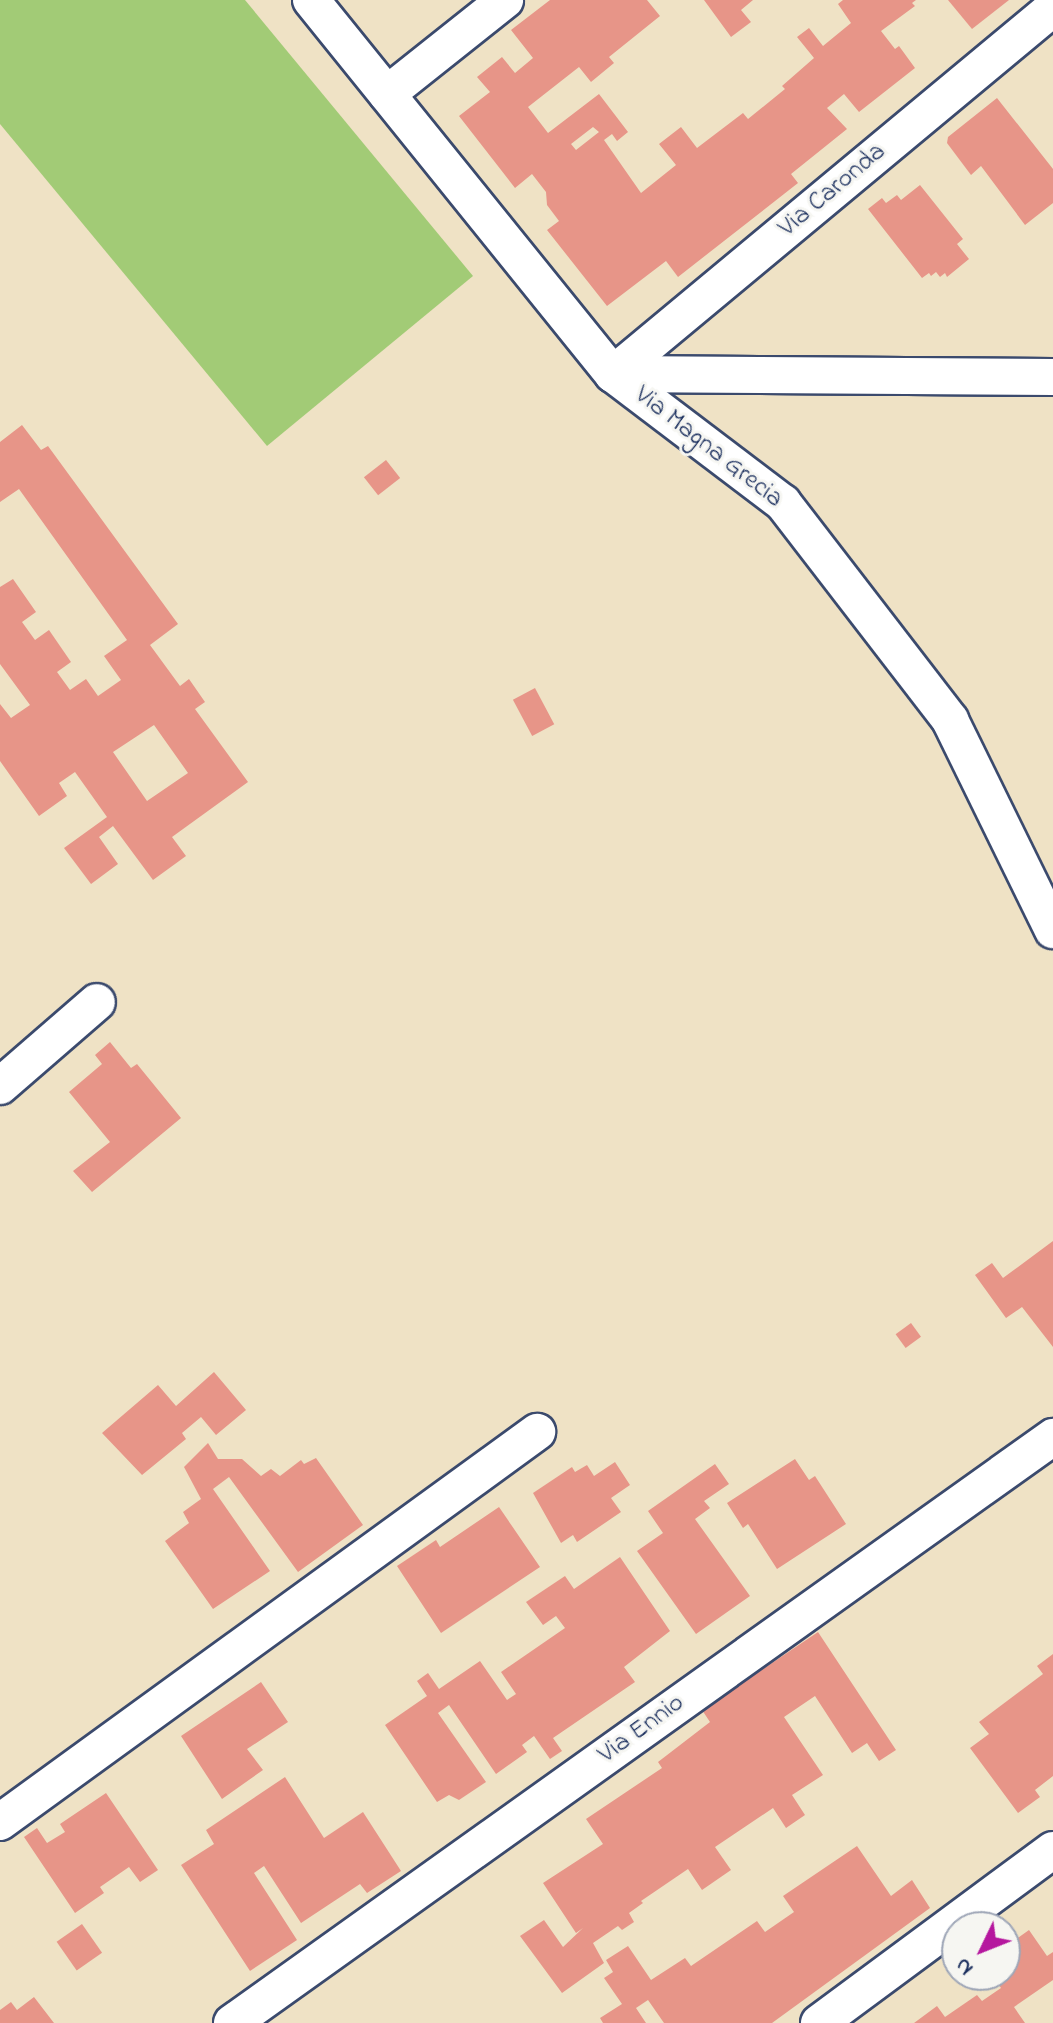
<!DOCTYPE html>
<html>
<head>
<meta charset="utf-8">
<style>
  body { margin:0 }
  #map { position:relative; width:1053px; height:2023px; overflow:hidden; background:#efe2c5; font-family:"Indie Flower",sans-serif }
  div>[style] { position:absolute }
  .green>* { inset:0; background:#a2cb76 }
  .building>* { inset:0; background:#e79588; transform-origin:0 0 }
  .roads { filter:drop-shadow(2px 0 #3b4a6d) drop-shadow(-2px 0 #3b4a6d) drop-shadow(0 2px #3b4a6d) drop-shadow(0 -2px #3b4a6d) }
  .minor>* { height:36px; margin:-18px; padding:0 18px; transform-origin:18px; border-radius:18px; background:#fff }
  span { translate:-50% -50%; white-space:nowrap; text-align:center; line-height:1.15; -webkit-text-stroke:6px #f6f6f2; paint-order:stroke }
  .street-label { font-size:26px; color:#1b2f5e }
  .north { position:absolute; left:941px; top:1911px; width:80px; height:80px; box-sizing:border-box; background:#f6f6f2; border:2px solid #9ea6b7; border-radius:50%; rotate:227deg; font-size:22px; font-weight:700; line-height:32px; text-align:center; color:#1b2f5e }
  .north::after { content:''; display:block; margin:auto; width:28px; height:36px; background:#b5179e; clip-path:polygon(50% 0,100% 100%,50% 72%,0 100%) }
</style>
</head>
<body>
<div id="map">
  <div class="green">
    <div style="clip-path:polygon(0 0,245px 0,473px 276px,267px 446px,0 124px)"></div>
  </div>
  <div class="building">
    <div style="clip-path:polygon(evenodd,550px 0,647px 0,660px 16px,609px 57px,614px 63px,591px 82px,579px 67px,528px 107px,548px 133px,599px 94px,628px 132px,617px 141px,612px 134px,604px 140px,641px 193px,676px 165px,659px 144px,681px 127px,697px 148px,743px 113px,748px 119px,785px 89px,782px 86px,814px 58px,797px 37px,809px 28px,823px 46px,851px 23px,838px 4px,843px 0,916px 0,912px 3px,915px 6px,881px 31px,895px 49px,899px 46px,915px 68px,859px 112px,844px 94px,827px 108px,847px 129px,791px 174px,798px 183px,678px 277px,666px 261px,607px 306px,547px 230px,559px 221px,547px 205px,546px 192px,532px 174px,515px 188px,459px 116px,490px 92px,477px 77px,502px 57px,515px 73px,533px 58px,511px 30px,550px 0,593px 127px,599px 132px,576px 150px,571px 144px,593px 127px)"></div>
    <div style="clip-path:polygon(704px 0,753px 0,741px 10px,751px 22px,731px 37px)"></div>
    <div style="clip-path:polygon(948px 0,1009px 0,972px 29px)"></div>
    <div style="clip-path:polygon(997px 98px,1053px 169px,1053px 203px,1025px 225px,981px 166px,971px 175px,947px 143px,948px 137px)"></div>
    <div style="clip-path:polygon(920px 185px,963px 239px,957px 244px,969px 259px,947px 277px,945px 273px,940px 277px,936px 272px,931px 276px,929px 273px,922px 278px,868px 209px,882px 198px,886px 203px,897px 195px,901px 200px)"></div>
    <div style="clip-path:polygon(evenodd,22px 425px,41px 450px,48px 446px,178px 624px,150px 645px,180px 686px,189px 679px,205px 702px,195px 709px,248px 782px,172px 837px,186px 856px,153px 880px,113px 826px,99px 837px,118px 864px,91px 884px,64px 848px,107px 817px,75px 772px,59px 783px,67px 796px,39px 816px,0 761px,0 704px,11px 718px,30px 705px,0 664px,0 587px,13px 579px,36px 612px,22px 622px,35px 640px,49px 630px,71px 662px,57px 672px,70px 690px,86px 679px,98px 696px,121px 680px,104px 656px,127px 640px,19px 489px,0 502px,0 442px,22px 425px,154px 725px,188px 773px,147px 801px,113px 752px,154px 725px)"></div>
    <div style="left:386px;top:460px;width:23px;height:28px;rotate:52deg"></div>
    <div style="left:535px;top:688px;width:41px;height:25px;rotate:62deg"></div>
    <div style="clip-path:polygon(110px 1042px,131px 1068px,137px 1064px,181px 1118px,92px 1192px,73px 1171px,110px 1142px,69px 1092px,102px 1064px,95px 1055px)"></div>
    <div style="clip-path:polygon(1053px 1241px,1053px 1347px,1022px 1307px,1006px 1318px,975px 1275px,992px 1263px,1003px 1278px)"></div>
    <div style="left:911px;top:1323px;width:17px;height:19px;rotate:54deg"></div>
    <div style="clip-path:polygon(214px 1372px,246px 1410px,216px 1435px,201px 1417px,182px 1433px,186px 1439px,142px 1475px,102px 1433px,158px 1385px,176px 1406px)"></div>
    <div style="clip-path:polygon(208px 1443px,218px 1459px,242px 1459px,261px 1476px,271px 1469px,280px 1476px,301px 1460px,304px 1464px,316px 1458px,363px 1525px,298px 1572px,229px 1477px,213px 1489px,270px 1571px,213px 1609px,165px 1541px,189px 1523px,183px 1512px,201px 1499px,184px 1467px)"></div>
    <div style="clip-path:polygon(795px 1459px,809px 1480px,815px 1476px,846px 1524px,777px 1569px,748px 1524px,743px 1528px,727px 1503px)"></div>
    <div style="clip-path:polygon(615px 1462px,630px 1485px,611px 1498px,621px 1512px,577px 1542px,573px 1535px,561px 1543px,533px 1493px,572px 1467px,575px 1472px,587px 1465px,594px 1476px)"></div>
    <div style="clip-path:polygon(715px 1464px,729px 1484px,704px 1501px,710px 1508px,695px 1519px,750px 1596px,696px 1634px,637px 1551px,663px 1533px,648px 1511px)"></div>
    <div style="clip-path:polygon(499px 1507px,540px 1567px,441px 1633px,397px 1566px,436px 1540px,440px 1547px)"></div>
    <div style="clip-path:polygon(620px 1557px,670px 1631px,624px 1667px,635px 1682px,553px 1738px,562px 1751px,550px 1759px,534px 1736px,522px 1745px,527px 1752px,496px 1774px,449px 1705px,438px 1713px,486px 1782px,459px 1800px,449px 1795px,437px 1802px,385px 1725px,427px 1696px,417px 1681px,428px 1673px,439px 1689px,480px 1661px,507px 1700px,516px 1694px,501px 1672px,565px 1628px,556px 1616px,543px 1625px,526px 1602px,565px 1576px,574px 1589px)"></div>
    <div style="clip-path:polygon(818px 1632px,896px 1750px,879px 1761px,867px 1743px,852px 1753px,815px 1696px,784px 1717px,823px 1775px,792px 1795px,805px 1815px,786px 1828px,773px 1808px,715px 1847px,731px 1870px,702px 1890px,688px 1869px,641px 1901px,643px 1903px,629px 1913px,634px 1922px,622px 1930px,618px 1926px,593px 1943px,604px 1963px,562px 1993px,520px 1936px,544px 1920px,563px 1947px,583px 1928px,576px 1933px,543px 1883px,603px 1844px,586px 1819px,662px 1768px,658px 1762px,710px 1722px,702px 1710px)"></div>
    <div style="clip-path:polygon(1053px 1654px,1053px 1776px,1035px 1790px,1040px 1797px,1018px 1813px,970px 1748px,989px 1734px,979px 1722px,1043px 1674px,1037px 1666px)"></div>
    <div style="clip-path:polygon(261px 1682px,288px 1722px,247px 1749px,263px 1770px,222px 1799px,181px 1736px)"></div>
    <div style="clip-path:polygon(285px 1777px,324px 1838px,363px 1812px,401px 1871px,367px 1893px,360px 1884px,301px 1923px,264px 1866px,254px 1873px,297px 1940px,250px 1971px,181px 1865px,214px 1844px,206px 1830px)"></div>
    <div style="clip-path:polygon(106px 1793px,158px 1870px,140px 1882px,129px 1867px,100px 1887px,104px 1893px,75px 1913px,24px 1837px,37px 1828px,47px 1843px,65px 1832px,60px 1824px)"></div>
    <div style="clip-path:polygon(857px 1846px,891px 1896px,912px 1880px,930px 1908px,772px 2023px,664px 2023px,648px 2000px,636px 2008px,646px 2023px,603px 2023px,600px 2018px,622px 2004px,604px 1978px,613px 1972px,606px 1960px,628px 1946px,651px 1980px,685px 1958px,691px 1966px,757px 1921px,765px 1932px,794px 1912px,783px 1896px)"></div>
    <div style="left:82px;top:1924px;width:35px;height:31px;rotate:55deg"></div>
    <div style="clip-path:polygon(1029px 1930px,1047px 1956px,1053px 1952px,1053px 1980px,1014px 2007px,1025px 2023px,914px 2023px,937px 2006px,945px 2017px,977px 1995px,982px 2001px,1001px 1988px,992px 1975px,1005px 1975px,1005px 1947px)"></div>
    <div style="clip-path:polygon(34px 1997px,54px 2023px,0 2023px,0 2010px,11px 2002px,17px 2010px)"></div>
  </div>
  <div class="roads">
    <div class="minor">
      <div style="left:311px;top:0;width:481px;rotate:51.1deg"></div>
      <div style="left:613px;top:374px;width:213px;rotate:37.2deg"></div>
      <div style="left:783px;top:503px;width:274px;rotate:52.4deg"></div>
      <div style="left:950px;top:720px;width:234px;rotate:63.9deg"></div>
      <div style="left:387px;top:94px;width:151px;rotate:-38.5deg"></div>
      <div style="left:613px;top:374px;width:572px;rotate:-39.75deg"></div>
      <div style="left:613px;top:374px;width:440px;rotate:0.4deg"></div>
      <div style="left:0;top:1086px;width:128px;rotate:-40.9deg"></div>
      <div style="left:0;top:1822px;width:664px;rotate:-35.99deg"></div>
      <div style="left:232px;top:2023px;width:1009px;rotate:-35.52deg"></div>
      <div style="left:819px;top:2023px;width:291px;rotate:-36.5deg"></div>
    </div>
  </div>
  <div class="street-label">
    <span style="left:833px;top:191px;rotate:-40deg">Via Caronda</span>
    <span style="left:708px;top:448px;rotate:38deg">Via Magna Grecia</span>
    <span style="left:642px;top:1730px;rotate:-36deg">Via Ennio</span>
  </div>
  <div class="north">N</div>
</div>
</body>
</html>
